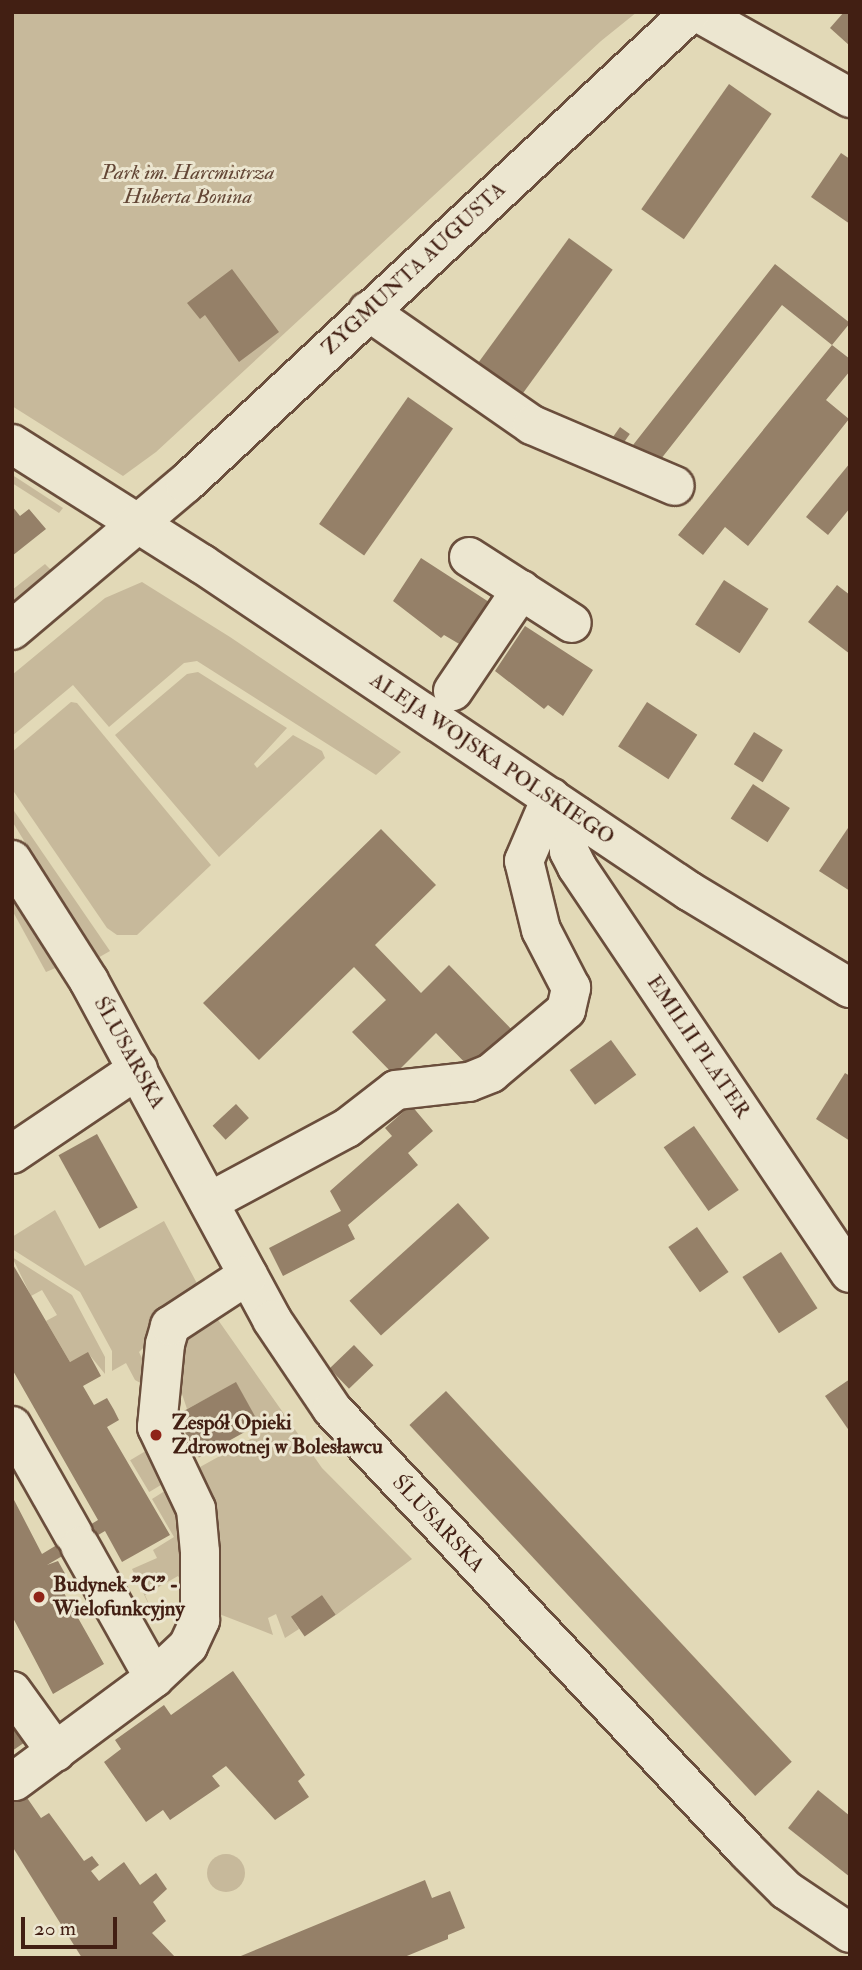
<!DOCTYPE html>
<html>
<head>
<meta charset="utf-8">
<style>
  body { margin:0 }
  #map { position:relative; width:862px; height:1970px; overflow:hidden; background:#e2d9b7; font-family:"IM FELL Double Pica",serif }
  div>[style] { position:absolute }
  .green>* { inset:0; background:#c7b99b; transform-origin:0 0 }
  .round { border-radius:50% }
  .building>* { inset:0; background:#958068; transform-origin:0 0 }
  .roads { filter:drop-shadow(2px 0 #6a4e3c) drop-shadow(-2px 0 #6a4e3c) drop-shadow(0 2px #6a4e3c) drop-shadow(0 -2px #6a4e3c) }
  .minor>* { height:38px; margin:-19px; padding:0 19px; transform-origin:19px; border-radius:19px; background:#ece6d0 }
  .dots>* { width:19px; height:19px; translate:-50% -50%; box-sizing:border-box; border:4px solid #ece6d0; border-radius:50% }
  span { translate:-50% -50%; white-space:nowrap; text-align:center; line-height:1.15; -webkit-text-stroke:6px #ece6d0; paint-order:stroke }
  .park-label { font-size:21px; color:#634635; font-style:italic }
  .street-label { font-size:21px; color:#421f13 }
  .poi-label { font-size:21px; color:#421f13; font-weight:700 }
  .left { translate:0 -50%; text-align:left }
  .frame { position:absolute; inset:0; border:14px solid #421f13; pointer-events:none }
  .scale { position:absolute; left:21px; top:1917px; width:96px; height:32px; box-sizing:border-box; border:4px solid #421f13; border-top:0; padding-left:9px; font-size:21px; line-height:24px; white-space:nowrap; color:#421f13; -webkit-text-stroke:5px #ece6d0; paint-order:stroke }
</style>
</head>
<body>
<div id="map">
  <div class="green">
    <div style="clip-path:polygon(12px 12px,637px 12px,601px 41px,156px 452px,123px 476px,12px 406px)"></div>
    <div style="clip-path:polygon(12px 475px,17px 478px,63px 508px,59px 513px,12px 483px)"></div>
    <div style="clip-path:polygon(45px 564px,52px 571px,12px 603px,12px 590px)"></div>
    <div style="clip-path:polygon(142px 582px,230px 637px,401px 752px,376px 775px,197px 661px,184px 663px,109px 727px,73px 685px,12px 736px,12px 675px,105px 598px)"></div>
    <div style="clip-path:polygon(198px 672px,287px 728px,254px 764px,257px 768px,293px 735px,322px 751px,325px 758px,219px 857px,115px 735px,187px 674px)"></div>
    <div style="clip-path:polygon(71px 702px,77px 703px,211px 865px,137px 935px,117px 935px,107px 928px,12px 789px,12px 752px)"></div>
    <div style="clip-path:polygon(12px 808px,110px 951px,96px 959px,12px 821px)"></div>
    <div style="clip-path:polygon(12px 881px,65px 964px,46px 972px,12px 910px)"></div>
    <div style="clip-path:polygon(55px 1210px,85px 1266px,164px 1221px,201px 1291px,139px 1352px,150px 1375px,144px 1385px,135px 1380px,126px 1363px,112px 1371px,112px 1351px,80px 1292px,12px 1249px,12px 1237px)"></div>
    <div style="clip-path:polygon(12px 1257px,72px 1295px,105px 1357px,105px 1374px,88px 1353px,70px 1362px,46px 1321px,57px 1315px,42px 1290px,31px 1296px)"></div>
    <div style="clip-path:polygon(216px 1317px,322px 1468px,412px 1559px,336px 1615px,322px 1595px,291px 1617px,299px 1629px,285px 1638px,276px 1614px,268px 1618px,273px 1635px,214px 1612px,191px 1472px,263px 1432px,236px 1383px,187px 1409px,178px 1382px,177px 1337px)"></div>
    <div style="left:149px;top:1449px;width:37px;height:22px;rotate:59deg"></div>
    <div style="clip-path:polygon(171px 1487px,186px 1514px,192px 1598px,178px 1576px,145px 1595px,156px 1620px,132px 1569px,157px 1558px,153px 1550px,174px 1537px,152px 1499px)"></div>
    <div class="round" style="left:207px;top:1854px;width:38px;height:38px"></div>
  </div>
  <div class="building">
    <div style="clip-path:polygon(844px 12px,850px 12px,850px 46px,830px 28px)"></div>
    <div style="left:729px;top:84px;width:52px;height:153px;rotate:35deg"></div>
    <div style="clip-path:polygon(841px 153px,850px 159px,850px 224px,811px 197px)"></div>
    <div style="left:569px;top:238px;width:54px;height:154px;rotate:36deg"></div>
    <div style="clip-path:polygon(775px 264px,850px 323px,832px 345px,782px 305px,657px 464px,633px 445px)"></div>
    <div style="clip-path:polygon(232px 269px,279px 332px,239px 362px,205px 315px,200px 319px,187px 303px)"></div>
    <div style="clip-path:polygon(832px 345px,850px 359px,850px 371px,826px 400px,849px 419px,748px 546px,725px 527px,703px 555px,678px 535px)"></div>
    <div style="left:408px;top:397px;width:55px;height:155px;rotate:35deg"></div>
    <div style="left:620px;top:427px;width:12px;height:23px;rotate:35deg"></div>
    <div style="clip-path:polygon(850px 463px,850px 508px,828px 535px,806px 517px)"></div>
    <div style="clip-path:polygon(12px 506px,20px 516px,29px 509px,46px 529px,12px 556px)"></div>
    <div style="clip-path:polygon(421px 558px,489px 602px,461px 645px,444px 635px,441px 638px,393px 601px)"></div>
    <div style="left:724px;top:580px;width:53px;height:53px;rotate:33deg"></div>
    <div style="clip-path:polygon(837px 585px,850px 595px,850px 654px,808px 622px)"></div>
    <div style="clip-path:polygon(525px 626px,593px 670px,563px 716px,548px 705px,544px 709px,495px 671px)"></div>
    <div style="left:647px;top:702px;width:60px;height:53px;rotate:33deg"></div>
    <div style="left:754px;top:732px;width:34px;height:38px;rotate:32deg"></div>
    <div style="left:753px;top:784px;width:44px;height:41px;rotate:33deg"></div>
    <div style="clip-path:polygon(850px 825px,850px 891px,819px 871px)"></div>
    <div style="clip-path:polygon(381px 829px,436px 885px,375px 945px,421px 993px,449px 965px,515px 1033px,475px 1073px,436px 1033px,394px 1075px,352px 1032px,386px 1000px,354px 967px,259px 1060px,203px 1003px)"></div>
    <div style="left:611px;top:1040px;width:43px;height:51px;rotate:54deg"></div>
    <div style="clip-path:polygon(845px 1073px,850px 1076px,850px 1141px,816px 1119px)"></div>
    <div style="left:236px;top:1104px;width:19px;height:32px;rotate:47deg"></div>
    <div style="clip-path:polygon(411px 1105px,433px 1131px,408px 1153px,418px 1165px,348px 1225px,355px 1239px,283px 1276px,269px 1248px,341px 1211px,330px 1191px,392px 1136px,385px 1128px)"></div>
    <div style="left:694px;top:1126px;width:78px;height:37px;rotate:55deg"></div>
    <div style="left:97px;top:1134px;width:84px;height:44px;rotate:61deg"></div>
    <div style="left:458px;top:1203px;width:47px;height:146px;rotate:48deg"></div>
    <div style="left:697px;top:1227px;width:55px;height:35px;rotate:55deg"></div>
    <div style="left:781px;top:1252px;width:67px;height:46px;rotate:57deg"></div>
    <div style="clip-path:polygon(12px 1263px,70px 1362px,88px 1352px,101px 1376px,83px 1386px,94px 1405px,107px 1398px,114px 1410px,119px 1420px,107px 1427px,170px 1535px,122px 1562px,105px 1531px,47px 1565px,58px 1561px,73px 1588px,64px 1593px,104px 1664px,53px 1694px,12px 1616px,12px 1496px,42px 1554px,98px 1520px,12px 1369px)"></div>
    <div style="left:354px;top:1345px;width:28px;height:34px;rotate:46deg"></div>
    <div style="clip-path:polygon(850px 1379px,850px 1432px,825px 1396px)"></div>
    <div style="left:236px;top:1382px;width:48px;height:69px;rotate:61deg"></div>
    <div style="left:446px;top:1391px;width:507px;height:50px;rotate:47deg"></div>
    <div style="left:322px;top:1595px;width:24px;height:38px;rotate:55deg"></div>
    <div style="clip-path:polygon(233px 1671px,305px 1775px,298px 1781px,309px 1797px,275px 1820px,226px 1766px,212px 1776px,220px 1786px,170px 1820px,163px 1810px,146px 1822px,104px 1762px,121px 1749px,115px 1740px,164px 1705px,171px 1715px)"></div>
    <div style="clip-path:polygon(12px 1710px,31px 1738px,12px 1751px)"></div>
    <div style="clip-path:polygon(12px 1776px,41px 1818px,49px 1813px,84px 1861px,92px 1856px,99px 1865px,91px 1871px,99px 1881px,124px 1862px,140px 1885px,156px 1873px,167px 1889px,153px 1902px,166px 1921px,152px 1933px,176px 1958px,82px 1958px,12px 1846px)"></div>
    <div style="clip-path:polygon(818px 1790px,850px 1816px,850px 1877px,788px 1828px)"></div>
    <div style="clip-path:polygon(425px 1880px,432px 1898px,450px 1891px,465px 1928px,448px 1935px,448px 1939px,402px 1958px,236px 1958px)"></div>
  </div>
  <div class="roads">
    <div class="minor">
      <div style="left:697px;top:12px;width:176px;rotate:29.3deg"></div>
      <div style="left:368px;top:311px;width:200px;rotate:34.8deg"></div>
      <div style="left:532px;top:425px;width:155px;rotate:23.1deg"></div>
      <div style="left:12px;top:444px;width:225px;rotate:32.3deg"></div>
      <div style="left:202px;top:564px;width:587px;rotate:33.88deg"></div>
      <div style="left:689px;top:891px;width:188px;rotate:31.1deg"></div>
      <div style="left:469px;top:557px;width:122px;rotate:32.7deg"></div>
      <div style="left:12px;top:630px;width:226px;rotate:-40.2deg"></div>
      <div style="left:185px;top:484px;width:692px;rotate:-43.01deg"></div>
      <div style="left:453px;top:691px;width:122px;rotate:-56deg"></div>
      <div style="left:577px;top:816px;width:23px;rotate:110deg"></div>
      <div style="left:569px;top:838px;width:13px;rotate:90deg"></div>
      <div style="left:569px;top:851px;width:18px;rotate:63deg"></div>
      <div style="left:577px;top:867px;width:489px;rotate:56.1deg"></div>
      <div style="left:12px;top:860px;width:143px;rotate:57.5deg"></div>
      <div style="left:89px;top:981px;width:385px;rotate:61.6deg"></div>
      <div style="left:272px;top:1320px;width:107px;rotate:56deg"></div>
      <div style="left:332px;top:1409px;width:606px;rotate:46.8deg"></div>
      <div style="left:747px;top:1851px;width:55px;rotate:45deg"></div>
      <div style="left:786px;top:1890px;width:77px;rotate:33.9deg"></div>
      <div style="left:12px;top:1154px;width:152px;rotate:-34deg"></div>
      <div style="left:209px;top:1202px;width:157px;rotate:-28.2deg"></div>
      <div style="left:347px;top:1128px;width:62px;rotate:-37.8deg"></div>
      <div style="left:396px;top:1090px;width:73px;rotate:-6.3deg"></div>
      <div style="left:469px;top:1082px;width:24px;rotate:-22deg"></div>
      <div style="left:491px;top:1073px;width:98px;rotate:-40deg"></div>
      <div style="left:566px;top:1010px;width:23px;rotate:-77deg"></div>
      <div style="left:571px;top:988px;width:65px;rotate:-117.3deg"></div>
      <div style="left:541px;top:930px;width:71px;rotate:-103.8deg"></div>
      <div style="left:524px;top:861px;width:69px;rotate:-66.8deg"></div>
      <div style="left:12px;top:1426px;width:124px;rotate:60.5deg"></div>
      <div style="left:80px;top:1546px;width:151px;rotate:60.7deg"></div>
      <div style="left:12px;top:1691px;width:75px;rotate:54.2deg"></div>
      <div style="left:15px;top:1781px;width:173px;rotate:-36.5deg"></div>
      <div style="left:154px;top:1678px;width:47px;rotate:-43.3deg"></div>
      <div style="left:188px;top:1646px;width:29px;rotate:-65deg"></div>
      <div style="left:200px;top:1620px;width:68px;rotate:-90deg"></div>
      <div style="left:200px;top:1552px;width:43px;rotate:-95.3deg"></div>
      <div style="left:196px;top:1509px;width:91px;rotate:-115.4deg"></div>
      <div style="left:157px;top:1427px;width:83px;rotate:-84.5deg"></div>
      <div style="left:165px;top:1344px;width:19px;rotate:-74deg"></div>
      <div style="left:170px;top:1326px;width:93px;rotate:-33.2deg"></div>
    </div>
  </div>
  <div class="dots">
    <div style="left:156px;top:1435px;background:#8f2418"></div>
    <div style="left:39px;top:1597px;background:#8f2418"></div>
  </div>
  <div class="park-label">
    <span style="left:188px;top:185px">Park im. Harcmistrza<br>Huberta Bonina</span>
  </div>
  <div class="street-label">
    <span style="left:414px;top:269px;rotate:-43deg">ZYGMUNTA AUGUSTA</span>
    <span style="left:492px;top:759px;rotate:34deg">ALEJA WOJSKA POLSKIEGO</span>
    <span style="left:698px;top:1047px;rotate:56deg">EMILII PLATER</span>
    <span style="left:129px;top:1053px;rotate:61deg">ŚLUSARSKA</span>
    <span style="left:438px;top:1524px;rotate:47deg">ŚLUSARSKA</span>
  </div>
  <div class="poi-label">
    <span class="left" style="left:172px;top:1435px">Zespół Opieki<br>Zdrowotnej w Bolesławcu</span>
    <span class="left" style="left:53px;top:1597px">Budynek "C" -<br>Wielofunkcyjny</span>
  </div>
  <div class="frame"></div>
  <div class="scale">20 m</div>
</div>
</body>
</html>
